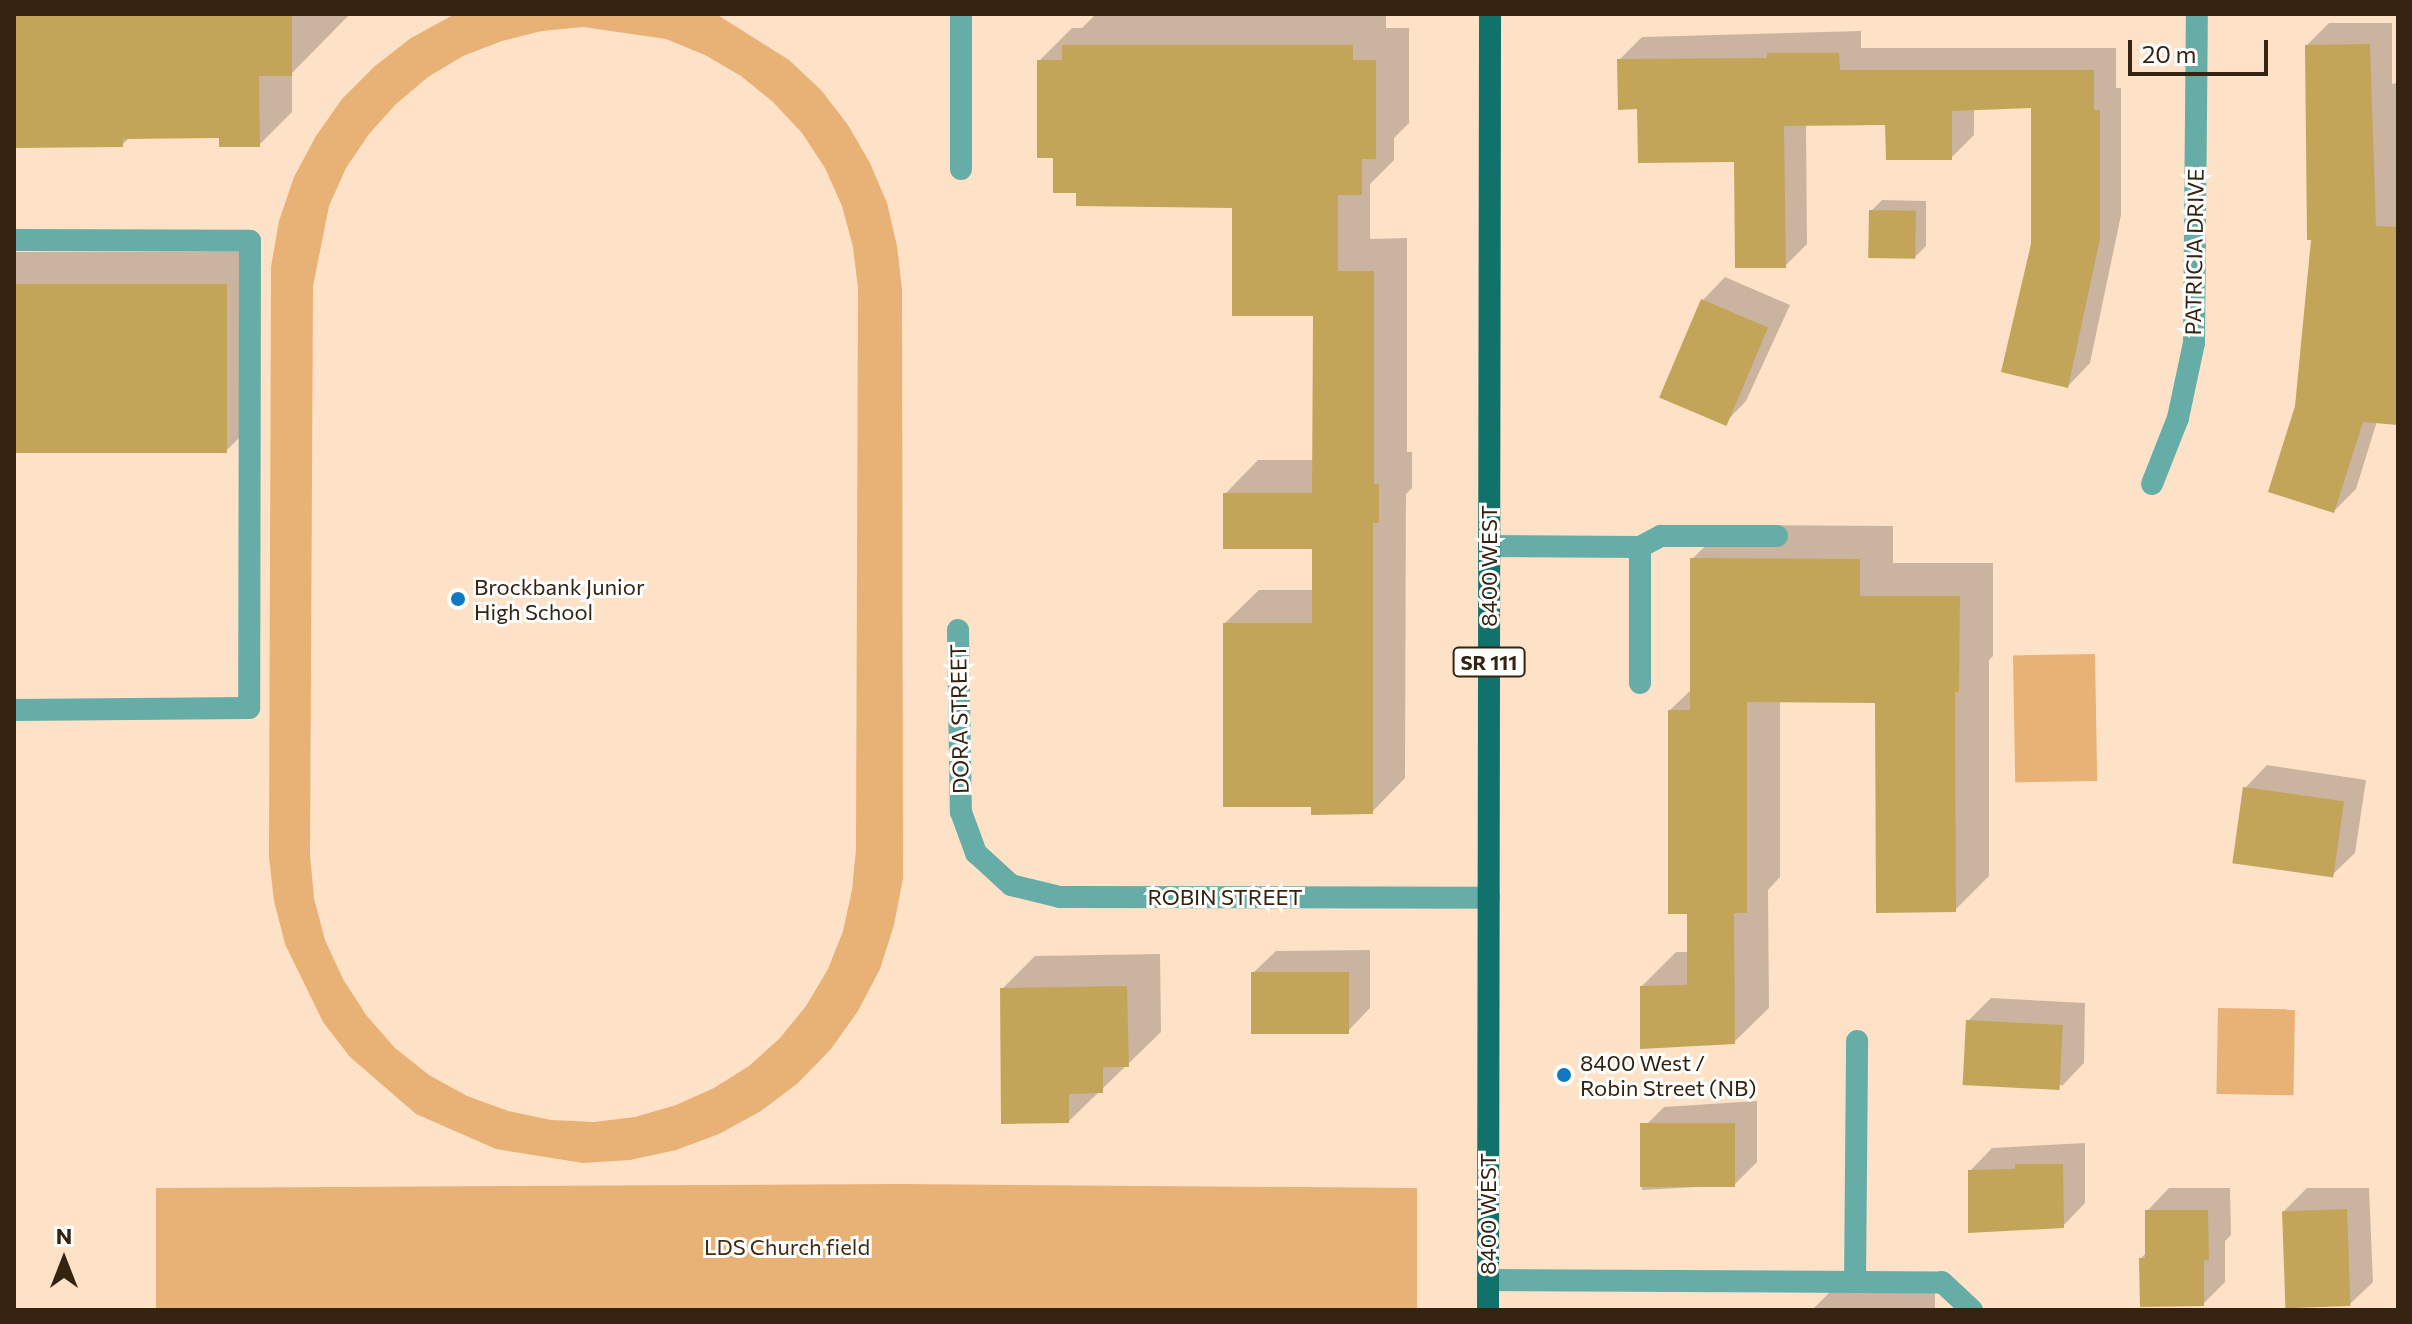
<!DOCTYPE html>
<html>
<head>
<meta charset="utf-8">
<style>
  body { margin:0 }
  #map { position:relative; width:2412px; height:1324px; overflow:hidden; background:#fde2c7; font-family:Commissioner,sans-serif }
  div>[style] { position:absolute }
  .green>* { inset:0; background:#e8b175; transform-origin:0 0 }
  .shadow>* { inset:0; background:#0003 }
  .building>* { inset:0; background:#c3a559; transform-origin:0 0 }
  .service>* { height:22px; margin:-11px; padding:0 11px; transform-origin:11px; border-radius:11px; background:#66ada7 }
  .minor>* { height:22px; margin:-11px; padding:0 11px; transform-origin:11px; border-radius:11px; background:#66ada7 }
  .primary>* { height:22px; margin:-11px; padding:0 11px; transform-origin:11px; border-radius:11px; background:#11716b }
  .dots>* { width:22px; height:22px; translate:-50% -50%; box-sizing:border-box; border:4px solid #fff; border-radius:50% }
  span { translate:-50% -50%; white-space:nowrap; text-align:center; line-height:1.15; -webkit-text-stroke:6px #fff; paint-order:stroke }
  .shield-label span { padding:2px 6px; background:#fff; border:2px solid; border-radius:6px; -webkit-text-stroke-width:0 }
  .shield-label { font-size:20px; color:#332310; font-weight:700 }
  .street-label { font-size:22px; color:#332310 }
  .poi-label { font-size:22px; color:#332310 }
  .left { translate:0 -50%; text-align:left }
  .park-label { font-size:22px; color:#412a0f }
  .frame { position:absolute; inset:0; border:16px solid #332310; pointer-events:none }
  .north { position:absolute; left:24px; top:1220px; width:80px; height:80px; -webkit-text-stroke:6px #fff; paint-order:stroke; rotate:0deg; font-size:22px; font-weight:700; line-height:32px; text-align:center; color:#332310 }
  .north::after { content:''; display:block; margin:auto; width:28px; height:36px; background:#332310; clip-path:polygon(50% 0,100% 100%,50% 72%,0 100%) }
  .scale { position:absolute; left:2128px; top:40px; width:140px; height:36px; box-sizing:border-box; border:4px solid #332310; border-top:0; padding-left:10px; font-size:24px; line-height:28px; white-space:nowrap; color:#332310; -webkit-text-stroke:6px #fff; paint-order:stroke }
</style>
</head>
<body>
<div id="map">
  <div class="green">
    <div style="clip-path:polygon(evenodd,455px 14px,716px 14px,789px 60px,821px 90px,848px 125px,870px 163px,887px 203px,897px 246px,902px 289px,903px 878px,894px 925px,880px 969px,858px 1011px,831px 1049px,798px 1083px,761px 1111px,719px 1134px,676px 1150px,630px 1160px,583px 1163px,496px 1149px,416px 1114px,350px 1057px,323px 1022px,285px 944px,274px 901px,269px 857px,271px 267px,279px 221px,294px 177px,316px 136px,342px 99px,375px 66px,411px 38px,455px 14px,583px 27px,666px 39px,705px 55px,741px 76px,773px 102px,802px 133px,825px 168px,842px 206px,853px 247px,858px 288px,856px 849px,852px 890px,843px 931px,828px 969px,806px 1006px,780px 1038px,749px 1066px,714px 1088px,676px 1105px,635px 1117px,594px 1122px,551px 1120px,508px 1111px,467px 1096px,429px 1075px,395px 1048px,366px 1015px,343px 979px,325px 940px,314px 898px,310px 854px,313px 286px,329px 206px,346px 168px,369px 134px,396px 104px,428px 77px,463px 56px,502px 41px,542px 31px,583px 27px)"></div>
    <div style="left:2095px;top:654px;width:127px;height:82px;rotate:89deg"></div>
    <div style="left:2218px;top:1008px;width:77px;height:86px;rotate:1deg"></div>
    <div style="clip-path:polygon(899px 1184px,1417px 1188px,1417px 1310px,156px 1310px,156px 1188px)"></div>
  </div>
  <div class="shadow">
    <div style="clip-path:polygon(14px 14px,350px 14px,292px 73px,292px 112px,259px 145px,221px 136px,131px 136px,122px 145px,14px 146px)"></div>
    <div style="clip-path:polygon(1096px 14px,1386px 14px,1386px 28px,1409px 28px,1409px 123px,1394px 138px,1394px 160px,1370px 184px,1370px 239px,1407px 238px,1407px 452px,1412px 452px,1412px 488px,1406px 494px,1405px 778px,1372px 812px,1313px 805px,1225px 623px,1259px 590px,1314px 590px,1314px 547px,1225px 494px,1258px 460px,1314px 460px,1315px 314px,1234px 206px,1078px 191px,1055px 156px,1039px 61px,1072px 28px,1082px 28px)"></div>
    <div style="clip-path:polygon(2329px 23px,2392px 23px,2392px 84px,2398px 83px,2398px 423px,2377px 421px,2356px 489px,2334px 511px,2297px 406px,2313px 238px,2307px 45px)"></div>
    <div style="clip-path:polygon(1861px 31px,1861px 48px,2116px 48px,2116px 88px,2121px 88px,2121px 215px,2090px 363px,2068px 386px,2033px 244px,2033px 106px,1974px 108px,1974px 135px,1951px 158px,1887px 123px,1806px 124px,1807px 244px,1785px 266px,1736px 160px,1639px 107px,1619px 60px,1642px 37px)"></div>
    <div style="clip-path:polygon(1882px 200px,1926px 201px,1926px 246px,1915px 257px,1871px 211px)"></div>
    <div style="clip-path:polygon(14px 252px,259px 252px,259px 418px,226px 451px,14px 451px)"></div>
    <div style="clip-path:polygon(1725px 277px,1790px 305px,1746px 401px,1724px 424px,1703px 300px)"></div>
    <div style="clip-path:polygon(1727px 525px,1893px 526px,1893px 563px,1993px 563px,1993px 656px,1989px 660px,1989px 876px,1955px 910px,1877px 701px,1780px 700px,1780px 877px,1768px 890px,1769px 1008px,1734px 1042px,1642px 986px,1676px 952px,1689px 952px,1689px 912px,1670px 710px,1692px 689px,1692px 559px)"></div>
    <div style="clip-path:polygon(2267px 765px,2366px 780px,2355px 853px,2332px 875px,2245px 788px)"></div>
    <div style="clip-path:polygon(1370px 950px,1370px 1008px,1348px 1031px,1253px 973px,1276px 951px)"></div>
    <div style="clip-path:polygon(1160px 954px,1161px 1032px,1069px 1121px,1002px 989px,1035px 956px)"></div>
    <div style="clip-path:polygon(1991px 998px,2085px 1003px,2084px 1063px,2062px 1086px,1968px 1021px)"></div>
    <div style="clip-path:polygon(1757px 1101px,1757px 1162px,1734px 1185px,1642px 1190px,1642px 1129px,1664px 1107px)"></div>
    <div style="clip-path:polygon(2085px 1143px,2085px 1203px,2063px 1226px,1970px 1171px,1992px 1148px)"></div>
    <div style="clip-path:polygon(2169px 1188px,2230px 1188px,2231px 1235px,2225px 1241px,2225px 1282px,2203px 1304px,2141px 1258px,2147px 1252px,2147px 1211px)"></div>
    <div style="clip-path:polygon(2307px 1188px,2369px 1188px,2373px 1282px,2350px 1304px,2284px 1211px)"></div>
    <div style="clip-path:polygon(1935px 1289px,1935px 1310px,1812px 1310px,1832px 1290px)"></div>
  </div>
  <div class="building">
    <div style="clip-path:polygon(14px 14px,292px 14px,292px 76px,259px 76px,260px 147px,219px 147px,219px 138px,123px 139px,123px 147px,14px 148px)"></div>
    <div style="clip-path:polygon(2370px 44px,2376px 226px,2398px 227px,2398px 425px,2363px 422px,2334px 513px,2268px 492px,2295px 406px,2311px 240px,2307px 240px,2305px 45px)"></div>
    <div style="clip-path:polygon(1062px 45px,1353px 45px,1353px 60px,1376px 60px,1376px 159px,1362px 159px,1362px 195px,1338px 195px,1338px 271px,1374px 271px,1374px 484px,1379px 484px,1379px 523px,1373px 523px,1373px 814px,1311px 815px,1311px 807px,1223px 807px,1223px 623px,1312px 623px,1312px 549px,1223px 549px,1223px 493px,1312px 493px,1313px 316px,1232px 316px,1232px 208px,1076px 206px,1076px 193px,1053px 193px,1053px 158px,1037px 158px,1037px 60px,1062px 60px)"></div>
    <div style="clip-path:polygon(1767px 53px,1839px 53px,1840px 70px,2094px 70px,2094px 110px,2100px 110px,2100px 239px,2068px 388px,2001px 372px,2031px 244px,2031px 108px,1952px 111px,1952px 160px,1886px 160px,1885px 125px,1784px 126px,1786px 268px,1735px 268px,1734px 162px,1638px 163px,1637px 109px,1618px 110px,1617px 59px,1767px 58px)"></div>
    <div style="left:1869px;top:210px;width:47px;height:48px;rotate:1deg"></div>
    <div style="left:14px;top:284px;width:213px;height:169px"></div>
    <div style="left:1701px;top:299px;width:73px;height:107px;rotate:23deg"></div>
    <div style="clip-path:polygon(1690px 558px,1860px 559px,1860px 596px,1960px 596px,1959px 692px,1955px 692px,1956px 912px,1876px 913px,1875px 703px,1747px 702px,1747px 913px,1734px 913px,1735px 1044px,1640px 1049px,1640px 986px,1687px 985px,1687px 914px,1668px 914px,1668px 710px,1690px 710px)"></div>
    <div style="left:2243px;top:787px;width:102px;height:77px;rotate:8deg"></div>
    <div style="left:1251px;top:972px;width:98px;height:62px"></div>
    <div style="clip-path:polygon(1127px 986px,1129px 1067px,1103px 1067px,1103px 1093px,1069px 1094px,1069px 1123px,1001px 1124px,1000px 988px)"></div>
    <div style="left:1966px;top:1020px;width:97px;height:65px;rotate:3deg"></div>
    <div style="left:1735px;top:1123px;width:64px;height:95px;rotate:90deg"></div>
    <div style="clip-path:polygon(2015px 1164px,2063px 1164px,2064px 1228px,1968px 1233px,1968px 1170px,2015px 1169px)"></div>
    <div style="left:2347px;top:1209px;width:97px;height:65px;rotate:88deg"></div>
    <div style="clip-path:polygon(2145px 1210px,2208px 1210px,2209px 1260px,2204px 1260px,2204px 1306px,2140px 1307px,2139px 1258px,2145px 1258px)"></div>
  </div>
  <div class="service">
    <div style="left:961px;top:14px;width:155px;rotate:90deg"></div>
    <div style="left:14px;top:240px;width:236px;rotate:0.2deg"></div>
    <div style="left:250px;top:241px;width:467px;rotate:90.1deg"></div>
    <div style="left:249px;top:708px;width:235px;rotate:179.5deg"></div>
    <div style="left:1489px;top:546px;width:151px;rotate:0.4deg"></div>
    <div style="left:1640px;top:547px;width:136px;rotate:90deg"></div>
    <div style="left:1640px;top:547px;width:24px;rotate:-28deg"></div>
    <div style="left:1661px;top:536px;width:116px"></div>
    <div style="left:1488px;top:1280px;width:454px;rotate:0.3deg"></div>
    <div style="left:1942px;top:1282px;width:41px;rotate:43deg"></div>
    <div style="left:1855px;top:1282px;width:241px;rotate:-89.5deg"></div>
  </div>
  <div class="minor">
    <div style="left:2152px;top:484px;width:71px;rotate:-68.5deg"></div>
    <div style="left:2178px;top:418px;width:77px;rotate:-78deg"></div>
    <div style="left:2194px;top:343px;width:329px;rotate:-89.5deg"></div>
    <div style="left:958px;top:630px;width:182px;rotate:89.1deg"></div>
    <div style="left:961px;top:812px;width:44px;rotate:69.9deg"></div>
    <div style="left:976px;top:853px;width:47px;rotate:42.4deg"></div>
    <div style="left:1011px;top:885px;width:50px;rotate:13.8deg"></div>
    <div style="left:1060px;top:897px;width:429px;rotate:0.1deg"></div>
  </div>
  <div class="primary">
    <div style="left:1488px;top:1310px;width:1296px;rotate:-89.91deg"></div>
  </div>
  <div class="dots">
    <div style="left:458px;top:599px;background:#1178c3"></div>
    <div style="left:1564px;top:1075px;background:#1178c3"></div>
  </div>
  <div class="shield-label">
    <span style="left:1489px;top:662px">SR 111</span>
  </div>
  <div class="street-label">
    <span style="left:2194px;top:252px;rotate:-89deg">PATRICIA DRIVE</span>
    <span style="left:1489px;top:566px;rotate:-90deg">8400 WEST</span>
    <span style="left:959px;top:719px;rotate:-91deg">DORA STREET</span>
    <span style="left:1225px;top:897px">ROBIN STREET</span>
    <span style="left:1488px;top:1214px;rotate:-90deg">8400 WEST</span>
  </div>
  <div class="poi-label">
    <span class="left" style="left:474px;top:599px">Brockbank Junior<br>High School</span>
    <span class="left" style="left:1580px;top:1075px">8400 West /<br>Robin Street (NB)</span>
  </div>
  <div class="park-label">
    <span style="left:787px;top:1247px">LDS Church field</span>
  </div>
  <div class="frame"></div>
  <div class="north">N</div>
  <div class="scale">20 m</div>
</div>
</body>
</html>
